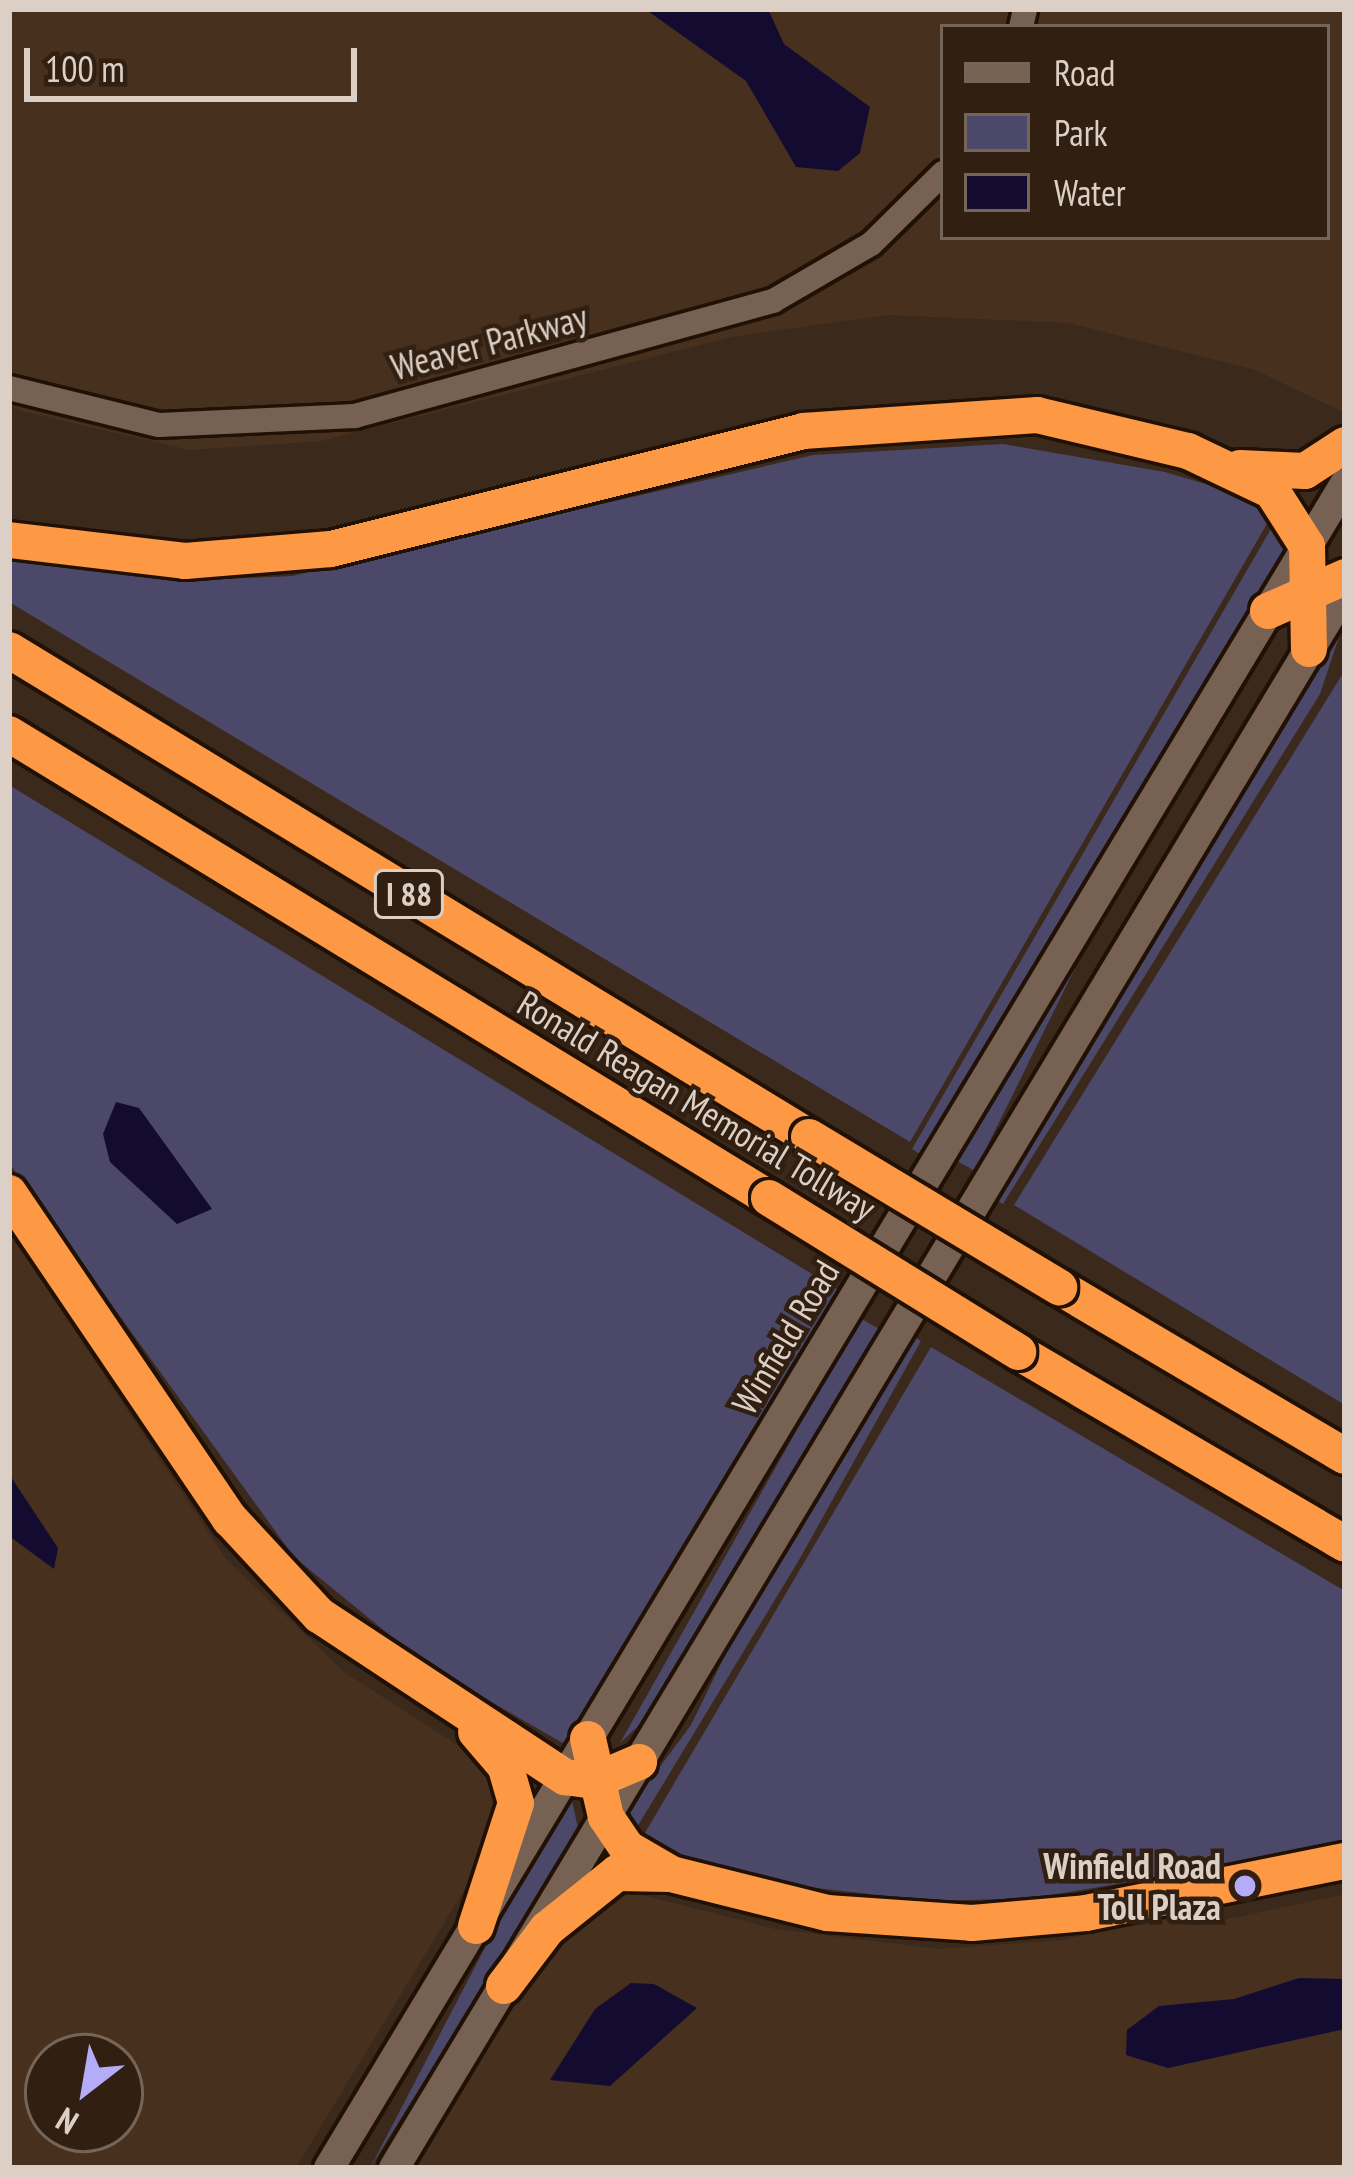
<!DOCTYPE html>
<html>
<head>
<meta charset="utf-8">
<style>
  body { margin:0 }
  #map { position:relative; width:1354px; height:2177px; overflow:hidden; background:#3b291b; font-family:"PT Sans Narrow",sans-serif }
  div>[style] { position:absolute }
  .built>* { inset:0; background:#48301e }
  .green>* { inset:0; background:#4b4869 }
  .water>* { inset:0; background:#140c30 }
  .roads { filter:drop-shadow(3px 0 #211105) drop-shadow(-3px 0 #211105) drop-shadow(0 3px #211105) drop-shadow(0 -3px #211105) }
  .street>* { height:24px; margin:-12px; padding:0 12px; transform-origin:12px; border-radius:12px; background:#766152 }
  .secondary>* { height:30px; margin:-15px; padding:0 15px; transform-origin:15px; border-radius:15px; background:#766152 }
  .highway>* { height:36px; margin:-18px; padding:0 18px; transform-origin:18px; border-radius:18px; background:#fd9945 }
  .bridges { filter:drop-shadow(3px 0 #211105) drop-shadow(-3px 0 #211105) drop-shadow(0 3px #211105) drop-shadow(0 -3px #211105) }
  .highway-bridge>* { height:36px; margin:-18px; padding:0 18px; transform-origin:18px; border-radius:18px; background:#fd9945 }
  .dots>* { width:33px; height:33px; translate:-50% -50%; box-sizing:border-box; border:6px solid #311f11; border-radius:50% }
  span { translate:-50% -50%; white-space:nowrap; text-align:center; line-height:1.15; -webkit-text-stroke:9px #311f11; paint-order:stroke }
  .shield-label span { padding:3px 9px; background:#311f11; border:3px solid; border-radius:9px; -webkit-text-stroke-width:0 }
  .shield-label { font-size:33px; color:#dbcfc6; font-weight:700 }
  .street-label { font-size:36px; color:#dbcfc6 }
  .poi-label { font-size:36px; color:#dbcfc6; font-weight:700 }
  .right { translate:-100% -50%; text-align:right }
  .frame { position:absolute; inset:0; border:12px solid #dbcfc6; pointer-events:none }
  .legend { position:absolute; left:940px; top:24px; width:390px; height:216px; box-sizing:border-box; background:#311f11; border:3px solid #756559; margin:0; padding:15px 21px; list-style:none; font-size:36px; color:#dbcfc6 }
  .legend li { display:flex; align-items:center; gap:24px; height:60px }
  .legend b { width:60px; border:3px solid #756559 }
  .north { position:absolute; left:24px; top:2033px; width:120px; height:120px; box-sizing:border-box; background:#311f11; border:3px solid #756559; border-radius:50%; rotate:211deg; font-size:33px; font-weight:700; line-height:48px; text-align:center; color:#dbcfc6 }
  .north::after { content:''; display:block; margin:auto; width:42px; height:54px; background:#b4acf9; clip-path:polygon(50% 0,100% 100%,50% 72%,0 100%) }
  .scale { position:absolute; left:24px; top:48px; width:333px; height:54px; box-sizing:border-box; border:6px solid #dbcfc6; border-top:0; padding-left:15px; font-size:36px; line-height:42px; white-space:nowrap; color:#dbcfc6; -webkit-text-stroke:9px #311f11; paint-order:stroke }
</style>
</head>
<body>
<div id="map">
  <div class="built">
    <div style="clip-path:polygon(evenodd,9px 9px,1345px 9px,1345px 413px,1255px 370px,1069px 323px,888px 315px,732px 337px,322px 441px,190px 450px,21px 411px,9px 405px,9px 9px,943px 27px,1327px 27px,1327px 237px,943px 237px,943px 27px)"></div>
    <div style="clip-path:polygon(evenodd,9px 1231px,226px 1559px,344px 1672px,484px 1762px,503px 1797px,487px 1852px,296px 2168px,9px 2168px,9px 1231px,48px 2057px,120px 2057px,120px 2129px,48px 2129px,48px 2057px)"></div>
    <div style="clip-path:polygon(615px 1888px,775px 1929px,939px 1949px,1063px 1940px,1219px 1903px,1224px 1920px,1345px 1894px,1345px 2168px,409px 2168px,572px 1919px)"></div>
  </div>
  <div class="green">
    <div style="clip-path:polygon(1003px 444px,1165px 472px,1253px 498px,1272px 515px,910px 1142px,9px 602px,9px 560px,178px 581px,292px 576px,813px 455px)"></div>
    <div style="clip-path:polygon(1276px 520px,1290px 549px,924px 1157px,912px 1149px)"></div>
    <div style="clip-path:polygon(1345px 619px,1320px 694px,1003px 1204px,994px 1199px)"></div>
    <div style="clip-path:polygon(1345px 670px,1345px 1405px,1014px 1205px)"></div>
    <div style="clip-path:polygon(9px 785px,840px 1291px,566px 1745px,424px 1663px,294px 1557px,9px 1163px)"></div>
    <div style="clip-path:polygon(1091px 933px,1092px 934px,975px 1171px,955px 1160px)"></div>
    <div style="clip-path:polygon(860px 1318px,881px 1330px,649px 1716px,620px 1743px)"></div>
    <div style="clip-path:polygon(913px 1336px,921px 1341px,799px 1560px,631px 1837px,618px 1823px,691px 1725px,748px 1608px)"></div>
    <div style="clip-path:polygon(931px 1347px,1345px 1591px,1345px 1846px,1033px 1898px,932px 1901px,798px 1886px,639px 1843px)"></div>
    <div style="clip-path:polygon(571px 1796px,579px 1833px,370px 2168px,524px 1873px)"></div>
  </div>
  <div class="water">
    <div style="clip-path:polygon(645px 9px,768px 9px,784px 44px,870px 107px,860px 153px,838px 171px,796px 167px,746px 81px)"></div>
    <div style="clip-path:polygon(116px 1102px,139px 1108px,212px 1209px,177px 1224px,110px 1162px,103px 1134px)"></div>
    <div style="clip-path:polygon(9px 1474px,58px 1548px,54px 1569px,9px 1536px)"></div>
    <div style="clip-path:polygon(1299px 1978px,1345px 1979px,1345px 2029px,1168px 2068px,1126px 2055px,1127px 2030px,1159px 2006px,1234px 1999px)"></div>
    <div style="clip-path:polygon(654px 1984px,697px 2008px,610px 2086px,550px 2080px,595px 2009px,631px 1983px)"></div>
  </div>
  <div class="roads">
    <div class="street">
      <div style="left:1021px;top:27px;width:18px;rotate:-77deg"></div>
      <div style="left:9px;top:388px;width:154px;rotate:13.9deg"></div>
      <div style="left:159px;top:425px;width:196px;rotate:-2.6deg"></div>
      <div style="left:355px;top:416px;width:434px;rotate:-15.4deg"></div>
      <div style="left:773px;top:301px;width:113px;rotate:-30.2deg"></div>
      <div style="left:871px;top:244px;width:101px;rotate:-44.6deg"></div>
    </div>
    <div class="secondary">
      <div style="left:329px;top:2168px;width:1967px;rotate:-58.9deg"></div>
      <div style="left:394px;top:2168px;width:1842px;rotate:-58.92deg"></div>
    </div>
    <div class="highway">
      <div style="left:1240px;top:468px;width:65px;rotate:2.6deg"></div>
      <div style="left:1305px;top:471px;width:48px;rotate:-33deg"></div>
      <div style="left:9px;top:540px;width:177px;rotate:6.8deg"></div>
      <div style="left:185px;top:561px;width:146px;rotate:-4.7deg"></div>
      <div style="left:331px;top:549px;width:487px;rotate:-14deg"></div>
      <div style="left:803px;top:431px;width:235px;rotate:-3.9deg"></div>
      <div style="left:1037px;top:415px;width:155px;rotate:13.4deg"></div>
      <div style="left:1188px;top:451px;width:93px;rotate:25.5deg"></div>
      <div style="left:1272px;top:491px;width:65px;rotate:57.5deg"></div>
      <div style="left:1307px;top:546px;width:103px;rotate:88.9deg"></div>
      <div style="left:1268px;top:611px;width:84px;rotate:-23.8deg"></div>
      <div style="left:9px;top:650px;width:937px;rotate:31.33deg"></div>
      <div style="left:9px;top:734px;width:890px;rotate:31.41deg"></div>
      <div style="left:9px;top:1193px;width:394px;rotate:55.9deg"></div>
      <div style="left:230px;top:1519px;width:131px;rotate:47.2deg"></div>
      <div style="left:319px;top:1615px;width:295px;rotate:33.4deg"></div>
      <div style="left:565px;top:1777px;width:29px;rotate:8deg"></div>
      <div style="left:594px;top:1781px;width:49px;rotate:-22.9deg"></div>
      <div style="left:1059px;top:1287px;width:332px;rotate:30.6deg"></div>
      <div style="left:1018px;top:1352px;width:379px;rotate:30.4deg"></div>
      <div style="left:588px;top:1739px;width:80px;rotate:77deg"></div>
      <div style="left:606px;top:1817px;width:37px;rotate:56deg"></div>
      <div style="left:627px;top:1848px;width:48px;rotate:30.3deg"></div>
      <div style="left:476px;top:1926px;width:129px;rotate:-72deg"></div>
      <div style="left:516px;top:1803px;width:37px;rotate:-106deg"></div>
      <div style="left:506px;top:1767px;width:46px;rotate:-130.6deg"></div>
      <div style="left:504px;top:1986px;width:71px;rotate:-53deg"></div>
      <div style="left:547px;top:1929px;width:90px;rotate:-38.7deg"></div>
      <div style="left:617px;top:1873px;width:54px;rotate:1.1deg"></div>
      <div style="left:671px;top:1874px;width:161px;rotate:14deg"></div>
      <div style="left:827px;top:1913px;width:145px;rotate:3.9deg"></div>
      <div style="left:972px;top:1923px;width:114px;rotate:-5deg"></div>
      <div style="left:1086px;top:1913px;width:264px;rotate:-11.4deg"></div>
    </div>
  </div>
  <div class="bridges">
    <div class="highway-bridge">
      <div style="left:809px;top:1137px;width:292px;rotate:31deg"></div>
      <div style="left:769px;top:1198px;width:293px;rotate:31.7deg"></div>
    </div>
  </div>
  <div class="dots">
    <div style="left:1245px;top:1886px;background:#b4acf9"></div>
  </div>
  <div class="shield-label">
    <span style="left:409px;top:894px">I 88</span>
  </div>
  <div class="street-label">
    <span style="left:489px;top:342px;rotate:-15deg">Weaver Parkway</span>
    <span style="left:697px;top:1105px;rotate:31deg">Ronald Reagan Memorial Tollway</span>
    <span style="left:785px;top:1337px;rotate:-59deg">Winfield Road</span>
  </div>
  <div class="poi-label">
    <span class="right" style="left:1221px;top:1886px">Winfield Road<br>Toll Plaza</span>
  </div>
  <div class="frame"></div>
  <ul class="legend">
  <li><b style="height:15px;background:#766152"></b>Road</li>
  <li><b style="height:33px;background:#4b4869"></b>Park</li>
  <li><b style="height:33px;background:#140c30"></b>Water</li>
  </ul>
  <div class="north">N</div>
  <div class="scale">100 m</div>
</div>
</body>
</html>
